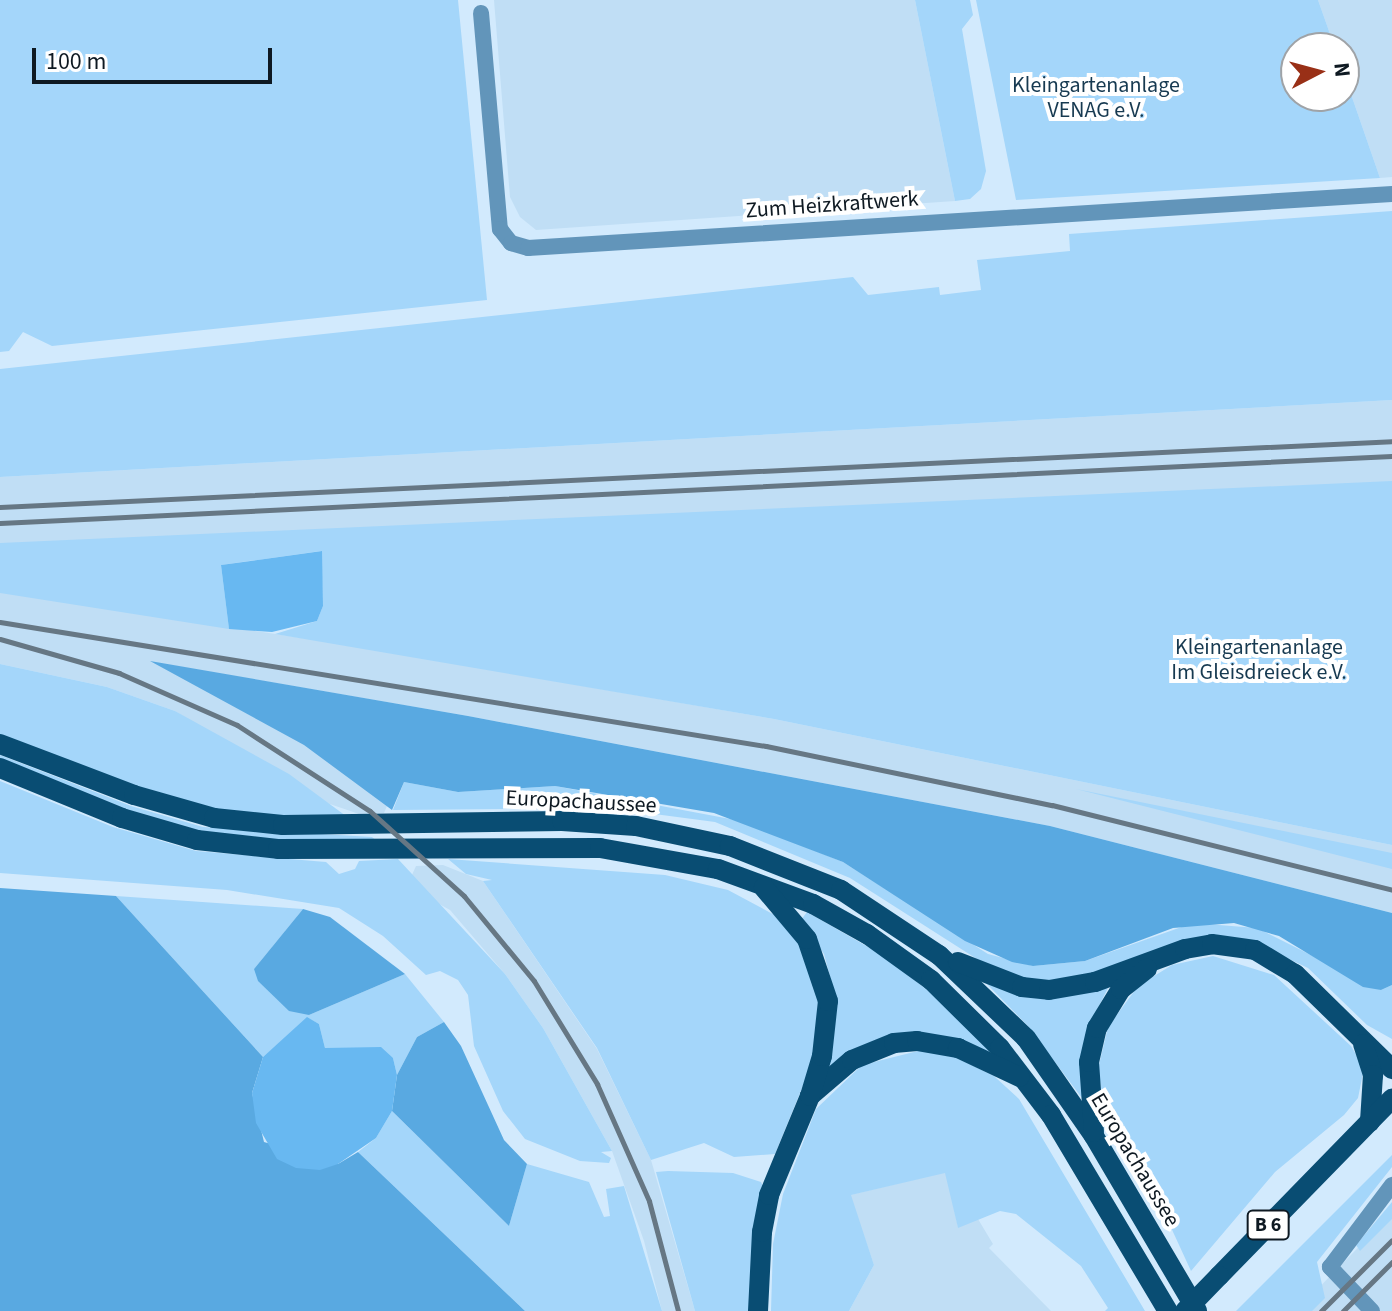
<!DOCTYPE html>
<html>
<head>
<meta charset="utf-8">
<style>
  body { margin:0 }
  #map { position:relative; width:1392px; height:1311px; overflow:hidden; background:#d2eafd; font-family:"Source Sans 3",sans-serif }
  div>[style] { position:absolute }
  .built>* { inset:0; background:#c0def5 }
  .green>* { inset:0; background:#a4d6fa }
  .forest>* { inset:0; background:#59a9e1 }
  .water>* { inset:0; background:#68b8f1 }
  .minor>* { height:16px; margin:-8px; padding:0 8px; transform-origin:8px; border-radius:8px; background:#6295ba }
  .primary>* { height:20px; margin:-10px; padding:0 10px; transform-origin:10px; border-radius:10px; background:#094d73 }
  .rail>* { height:5px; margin:-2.5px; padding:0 2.5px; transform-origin:2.5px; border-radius:2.5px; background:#667784 }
  .primary-bridge>* { height:20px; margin:-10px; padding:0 10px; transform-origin:10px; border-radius:10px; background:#094d73 }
  span { translate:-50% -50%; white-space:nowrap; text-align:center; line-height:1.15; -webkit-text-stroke:8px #fff; paint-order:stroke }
  .shield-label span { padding:2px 6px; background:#fff; border:2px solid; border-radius:6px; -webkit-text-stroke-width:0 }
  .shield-label { font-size:20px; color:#0e1922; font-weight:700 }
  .park-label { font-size:22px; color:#173a51 }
  .street-label { font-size:22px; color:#0e1922 }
  .north { position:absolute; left:1280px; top:32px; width:80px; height:80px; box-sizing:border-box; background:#fff; border:2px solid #9fa3a7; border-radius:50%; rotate:84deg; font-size:22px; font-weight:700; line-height:32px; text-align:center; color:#0e1922 }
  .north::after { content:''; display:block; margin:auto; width:28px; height:36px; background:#993017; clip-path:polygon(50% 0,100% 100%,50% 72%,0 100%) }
  .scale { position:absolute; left:32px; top:48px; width:240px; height:36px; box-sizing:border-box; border:4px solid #0e1922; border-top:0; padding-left:10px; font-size:24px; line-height:28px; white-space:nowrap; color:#0e1922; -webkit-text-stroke:6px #fff; paint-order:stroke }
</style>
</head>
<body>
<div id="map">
  <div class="built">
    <div style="clip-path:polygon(494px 0,915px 0,955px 201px,536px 230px,520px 217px,510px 197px)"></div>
    <div style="clip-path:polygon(1318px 0,1392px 0,1392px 177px,1380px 178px,1344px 74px,1344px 48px,1335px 48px)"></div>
    <div style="clip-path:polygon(1392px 400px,1392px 485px,0 545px,0 477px)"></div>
    <div style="clip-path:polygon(0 592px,335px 643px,774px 719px,1392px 845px,1392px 913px,1050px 826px,468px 716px,153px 662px,393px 792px,384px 813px,359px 814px,324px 802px,175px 711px,107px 687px,0 664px)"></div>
    <div style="clip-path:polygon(443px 865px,483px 881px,597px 1049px,651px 1160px,695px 1311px,662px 1311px,644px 1241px,612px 1151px,543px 1028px,505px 974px,450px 910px,407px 886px,416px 866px)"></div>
    <div style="clip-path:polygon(946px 1172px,958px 1227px,978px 1219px,993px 1244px,989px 1248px,1051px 1311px,849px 1311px,874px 1265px,850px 1195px)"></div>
    <div style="clip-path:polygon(1392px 1213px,1392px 1311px,1296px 1311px)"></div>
  </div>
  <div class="green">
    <div style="clip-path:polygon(0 0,458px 0,487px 300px,52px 346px,23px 332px,9px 351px,0 352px)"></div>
    <div style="clip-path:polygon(915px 0,970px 0,973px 15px,962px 29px,986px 171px,981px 189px,970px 199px,955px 201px)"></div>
    <div style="clip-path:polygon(976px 0,1318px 0,1335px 48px,1296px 48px,1296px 96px,1344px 96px,1344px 74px,1380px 178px,1016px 200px)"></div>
    <div style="clip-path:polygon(1392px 211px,1392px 400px,0 477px,0 369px,853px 277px,868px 295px,939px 287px,940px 295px,981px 290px,977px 260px,1070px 251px,1069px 234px)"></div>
    <div style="clip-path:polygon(1392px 481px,1392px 845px,774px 719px,275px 634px,317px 621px,323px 606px,321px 551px,221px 565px,229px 629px,0 593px,0 543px)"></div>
    <div style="clip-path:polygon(0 664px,107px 687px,175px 711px,289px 774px,350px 819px,218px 812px,139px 790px,0 735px)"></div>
    <div style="clip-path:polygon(0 755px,131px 806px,203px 827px,372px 837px,378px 842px,254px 841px,170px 826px,0 761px)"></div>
    <div style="clip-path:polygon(0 781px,113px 827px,196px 851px,326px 862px,339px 874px,355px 869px,359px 861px,398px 859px,505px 974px,543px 1028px,612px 1151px,601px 1152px,611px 1158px,609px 1163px,580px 1161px,525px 1139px,503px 1111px,474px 1046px,468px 995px,458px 980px,440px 971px,426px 975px,383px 936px,339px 908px,227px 890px,0 873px)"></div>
    <div style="clip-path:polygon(404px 782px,458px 792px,555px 786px,741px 821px,843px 862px,988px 954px,1033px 966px,1085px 961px,1193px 923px,1257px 928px,1381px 990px,1392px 985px,1392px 1039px,1367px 1025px,1308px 968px,1249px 940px,1199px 938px,1108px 971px,1044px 984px,991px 968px,850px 878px,715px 822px,609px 808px,393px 810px)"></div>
    <div style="clip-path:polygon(1076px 789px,1392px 853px,1392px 869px)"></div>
    <div style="clip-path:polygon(448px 859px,665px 875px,728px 890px,782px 919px,819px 976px,816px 1054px,775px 1154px,734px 1157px,704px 1143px,651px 1160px,597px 1048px,483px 881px,492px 880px,466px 874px)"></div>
    <div style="clip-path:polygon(116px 896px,303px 909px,254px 969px,309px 1015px,405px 974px,444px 1022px,417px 1037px,397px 1075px,393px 1058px,325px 1048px,319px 1024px,308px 1018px,263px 1057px)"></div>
    <div style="clip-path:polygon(807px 912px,882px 955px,944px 1003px,994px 1053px,930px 1036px,828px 1071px,836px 999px,824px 954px,801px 920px)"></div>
    <div style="clip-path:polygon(1213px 956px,1274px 975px,1351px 1046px,1364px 1068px,1358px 1098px,1344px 1115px,1275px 1172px,1191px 1271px,1162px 1208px,1105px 1111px,1098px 1069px,1108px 1027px,1138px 986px,1172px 965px)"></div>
    <div style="clip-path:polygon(984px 981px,1047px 998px,1108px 988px,1095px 1014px,1082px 1098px,1027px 1025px)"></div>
    <div style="clip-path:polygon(926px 1049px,949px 1054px,994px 1076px,1019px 1099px,1145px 1311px,1105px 1311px,1108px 1308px,1081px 1266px,1016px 1214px,1000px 1211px,958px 1228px,945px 1173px,851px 1195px,874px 1265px,849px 1311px,771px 1311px,773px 1244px,783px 1194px,816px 1109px,862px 1065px)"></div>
    <div style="clip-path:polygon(392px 1111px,509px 1226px,527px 1164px,589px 1182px,604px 1217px,610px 1216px,606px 1189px,624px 1186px,662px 1311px,525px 1311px,358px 1152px,376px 1138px)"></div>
    <div style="clip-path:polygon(1392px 1155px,1392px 1167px,1317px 1262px,1325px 1298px,1312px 1311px,1236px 1311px)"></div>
    <div style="clip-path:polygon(668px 1171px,733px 1173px,761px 1182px,765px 1190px,753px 1311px,695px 1311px,656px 1172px)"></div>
    <div style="clip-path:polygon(1392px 1202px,1392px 1219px,1360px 1251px,1356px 1245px)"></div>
  </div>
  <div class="forest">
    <div style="clip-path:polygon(150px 661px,468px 716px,1050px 826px,1392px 913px,1392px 985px,1381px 990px,1363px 987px,1279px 936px,1234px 923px,1173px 928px,1085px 961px,1033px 966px,1012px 962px,965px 941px,843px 862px,714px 813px,555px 786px,458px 792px,404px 782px,392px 810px,304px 745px)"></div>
    <div style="clip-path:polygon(0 888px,116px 896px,263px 1057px,252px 1093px,264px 1142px,338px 1164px,358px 1152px,525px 1311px,0 1311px)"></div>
    <div style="clip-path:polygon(303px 909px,330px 917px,405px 974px,309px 1015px,289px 1011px,258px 981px,254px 969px)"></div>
    <div style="clip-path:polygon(444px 1022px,461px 1046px,504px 1140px,527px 1164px,509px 1226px,392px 1111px,397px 1075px,417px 1037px)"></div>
  </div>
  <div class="water">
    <div style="clip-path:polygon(322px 551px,323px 606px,317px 621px,272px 632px,229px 629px,221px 565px)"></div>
    <div style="clip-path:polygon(307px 1017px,319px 1024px,325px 1048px,381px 1047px,393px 1058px,397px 1075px,392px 1111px,376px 1138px,338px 1164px,320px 1170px,296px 1168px,277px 1159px,256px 1123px,252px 1093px,263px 1057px)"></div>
  </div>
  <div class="minor">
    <div style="left:481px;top:13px;width:217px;rotate:85deg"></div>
    <div style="left:500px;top:229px;width:18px;rotate:52deg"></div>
    <div style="left:511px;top:243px;width:18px;rotate:16deg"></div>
    <div style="left:528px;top:248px;width:866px;rotate:-3.58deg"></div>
    <div style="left:1372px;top:1311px;width:61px;rotate:-133.7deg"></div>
    <div style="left:1330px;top:1267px;width:103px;rotate:-52.9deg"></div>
  </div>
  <div class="primary">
    <div style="left:0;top:744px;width:143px;rotate:20.8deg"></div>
    <div style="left:134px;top:795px;width:83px;rotate:16deg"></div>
    <div style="left:214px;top:818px;width:69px;rotate:5.8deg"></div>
    <div style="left:283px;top:825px;width:279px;rotate:-0.8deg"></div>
    <div style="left:562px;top:821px;width:74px;rotate:3.9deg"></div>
    <div style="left:636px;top:826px;width:96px;rotate:12deg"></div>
    <div style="left:730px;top:846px;width:119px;rotate:21.6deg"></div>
    <div style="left:841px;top:890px;width:118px;rotate:33.6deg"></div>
    <div style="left:939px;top:955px;width:120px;rotate:43.7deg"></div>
    <div style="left:1026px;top:1038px;width:119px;rotate:55.2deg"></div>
    <div style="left:1094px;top:1136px;width:203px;rotate:59.5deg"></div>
    <div style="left:0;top:768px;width:132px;rotate:22.3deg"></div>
    <div style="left:122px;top:818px;width:78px;rotate:16.3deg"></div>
    <div style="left:197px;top:840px;width:81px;rotate:6.3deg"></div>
    <div style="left:278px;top:849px;width:322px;rotate:-0.2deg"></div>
    <div style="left:600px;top:848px;width:120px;rotate:10.1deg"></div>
    <div style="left:718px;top:869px;width:101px;rotate:20.2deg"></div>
    <div style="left:813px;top:904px;width:62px;rotate:29.1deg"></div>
    <div style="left:867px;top:934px;width:79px;rotate:35.7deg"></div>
    <div style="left:931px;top:980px;width:97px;rotate:44.6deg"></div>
    <div style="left:1000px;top:1048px;width:84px;rotate:52.7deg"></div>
    <div style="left:1051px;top:1115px;width:228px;rotate:59.2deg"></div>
    <div style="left:958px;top:962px;width:69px;rotate:21.3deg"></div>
    <div style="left:1022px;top:987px;width:27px;rotate:6deg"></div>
    <div style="left:1049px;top:990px;width:47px;rotate:-9.9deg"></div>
    <div style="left:1095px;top:982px;width:96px;rotate:-20.1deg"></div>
    <div style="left:1185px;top:949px;width:27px;rotate:-10deg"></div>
    <div style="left:1212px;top:944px;width:43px;rotate:7.9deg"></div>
    <div style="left:1255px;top:950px;width:47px;rotate:31deg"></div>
    <div style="left:1295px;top:974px;width:136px;rotate:44.4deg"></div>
    <div style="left:1363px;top:1044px;width:33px;rotate:72deg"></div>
    <div style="left:1373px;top:1075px;width:47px;rotate:93.7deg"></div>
    <div style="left:810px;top:1096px;width:55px;rotate:-40.6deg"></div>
    <div style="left:852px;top:1060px;width:45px;rotate:-22deg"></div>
    <div style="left:894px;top:1043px;width:23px;rotate:-5deg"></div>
    <div style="left:917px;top:1041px;width:42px;rotate:9.7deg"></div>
    <div style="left:958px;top:1048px;width:68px;rotate:25.1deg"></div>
    <div style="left:1094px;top:1132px;width:70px;rotate:-94.1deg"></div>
    <div style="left:1089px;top:1062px;width:35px;rotate:-77deg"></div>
    <div style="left:1097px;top:1028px;width:46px;rotate:-58.4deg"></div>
    <div style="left:1121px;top:989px;width:33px;rotate:-38deg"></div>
    <div style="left:1219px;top:1276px;width:248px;rotate:-45.7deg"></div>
    <div style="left:758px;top:1311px;width:79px;rotate:-87.1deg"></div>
    <div style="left:762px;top:1232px;width:38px;rotate:-79deg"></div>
    <div style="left:769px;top:1195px;width:107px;rotate:-67.5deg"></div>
    <div style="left:810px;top:1096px;width:42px;rotate:-73.3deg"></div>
    <div style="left:822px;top:1056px;width:55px;rotate:-83.8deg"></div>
    <div style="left:828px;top:1001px;width:65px;rotate:-108.7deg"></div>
    <div style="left:807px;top:939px;width:67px;rotate:-130.1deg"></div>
  </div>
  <div class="rail">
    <div style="left:0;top:507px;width:1394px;rotate:-2.71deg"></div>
    <div style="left:0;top:523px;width:1394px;rotate:-2.76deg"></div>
    <div style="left:0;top:622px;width:776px;rotate:9.2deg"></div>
    <div style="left:766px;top:746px;width:292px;rotate:11.7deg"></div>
    <div style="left:1052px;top:805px;width:350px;rotate:14deg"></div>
    <div style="left:0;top:639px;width:124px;rotate:15.9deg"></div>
    <div style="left:119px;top:673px;width:129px;rotate:23.8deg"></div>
    <div style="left:237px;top:725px;width:158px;rotate:32.9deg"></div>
    <div style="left:370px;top:811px;width:127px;rotate:42.1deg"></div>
    <div style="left:464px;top:896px;width:110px;rotate:50.5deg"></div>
    <div style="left:534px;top:981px;width:121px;rotate:58.5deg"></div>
    <div style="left:597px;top:1084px;width:128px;rotate:66deg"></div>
    <div style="left:649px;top:1201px;width:114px;rotate:75.2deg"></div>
    <div style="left:1321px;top:1311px;width:100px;rotate:-45deg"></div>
    <div style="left:1343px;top:1311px;width:69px;rotate:-45deg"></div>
  </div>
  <div class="primary-bridge">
    <div style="left:1185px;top:1311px;width:49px;rotate:-45.8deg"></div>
  </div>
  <div class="shield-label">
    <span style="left:1268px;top:1225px">B 6</span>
  </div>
  <div class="park-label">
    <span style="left:1096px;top:98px">Kleingartenanlage<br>VENAG e.V.</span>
    <span style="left:1259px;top:660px">Kleingartenanlage<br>Im Gleisdreieck e.V.</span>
  </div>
  <div class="street-label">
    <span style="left:832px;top:205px;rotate:-4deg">Zum Heizkraftwerk</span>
    <span style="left:581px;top:802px;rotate:3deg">Europachaussee</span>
    <span style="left:1135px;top:1160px;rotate:59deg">Europachaussee</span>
  </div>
  <div class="north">N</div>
  <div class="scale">100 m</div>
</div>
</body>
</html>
